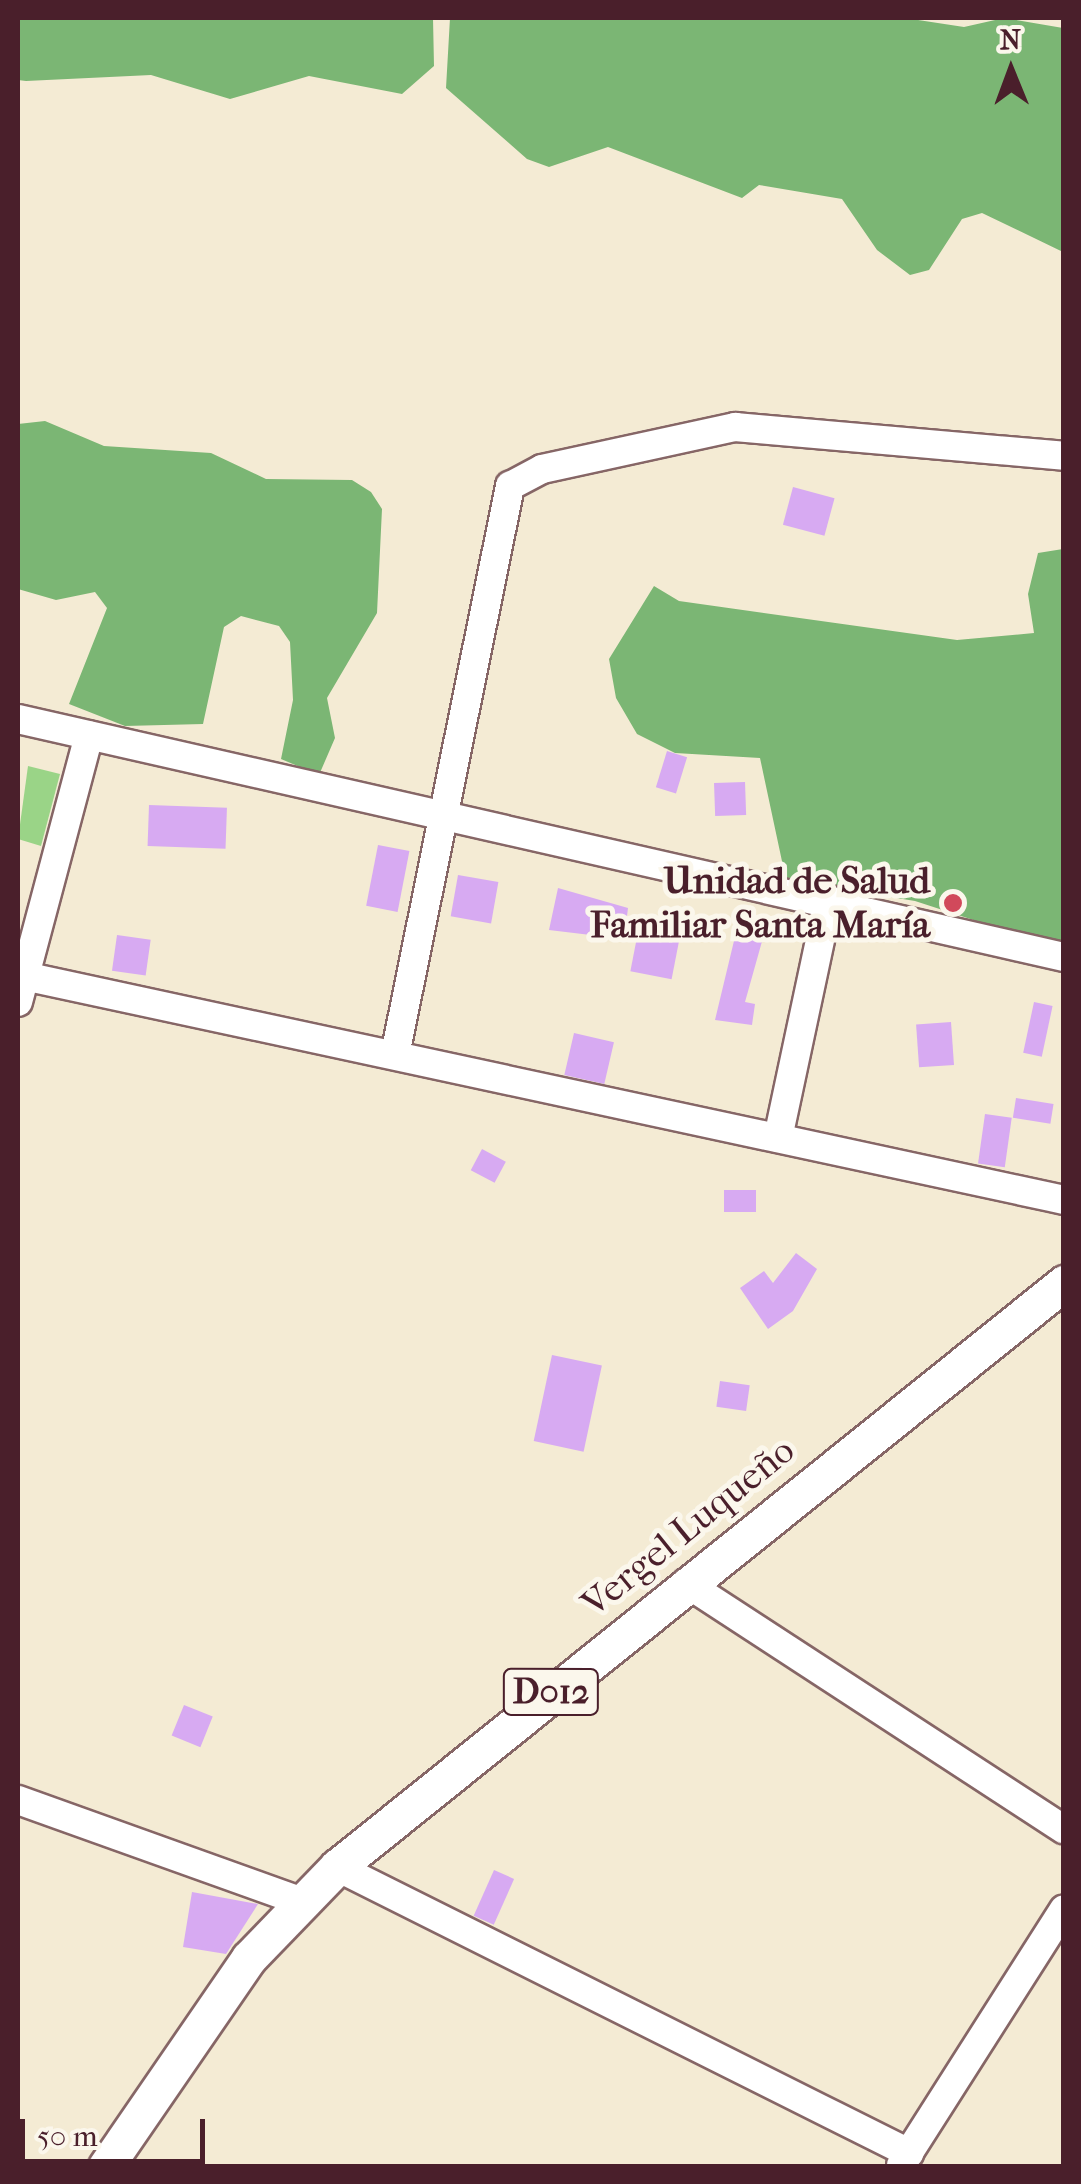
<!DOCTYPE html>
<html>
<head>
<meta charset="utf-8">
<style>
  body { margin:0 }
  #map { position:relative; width:1081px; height:2184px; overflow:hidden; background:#f4ebd4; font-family:"IM FELL French Canon",serif }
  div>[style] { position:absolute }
  .green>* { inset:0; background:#9ad487 }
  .forest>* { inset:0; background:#7bb674 }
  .building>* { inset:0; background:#d7aaf2; transform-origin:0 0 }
  .roads { filter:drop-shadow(2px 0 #866666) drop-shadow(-2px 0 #866666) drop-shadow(0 2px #866666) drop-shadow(0 -2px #866666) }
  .minor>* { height:28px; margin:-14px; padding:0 14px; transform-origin:14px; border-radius:14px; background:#fff }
  .major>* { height:35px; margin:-17.5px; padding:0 17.5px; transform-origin:17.5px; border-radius:17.5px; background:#fff }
  .dots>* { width:28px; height:28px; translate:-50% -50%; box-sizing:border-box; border:5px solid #fbf7ec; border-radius:50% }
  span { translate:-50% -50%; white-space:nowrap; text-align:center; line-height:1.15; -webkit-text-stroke:10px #fbf7ec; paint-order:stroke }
  .shield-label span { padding:2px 8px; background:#fbf7ec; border:2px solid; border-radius:8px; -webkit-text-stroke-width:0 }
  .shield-label { font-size:35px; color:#4a1f2b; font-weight:700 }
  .poi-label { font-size:38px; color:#4a1f2b; font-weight:700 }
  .right { translate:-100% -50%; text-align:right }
  .street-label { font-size:38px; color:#4a1f2b }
  .frame { position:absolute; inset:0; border:20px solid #4a1f2b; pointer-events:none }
  .north { position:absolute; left:961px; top:20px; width:100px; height:100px; -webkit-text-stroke:8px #fbf7ec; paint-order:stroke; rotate:359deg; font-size:28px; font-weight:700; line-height:40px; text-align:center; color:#4a1f2b }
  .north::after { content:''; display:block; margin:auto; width:35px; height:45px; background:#4a1f2b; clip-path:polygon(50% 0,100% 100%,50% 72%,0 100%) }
  .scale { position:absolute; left:20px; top:2119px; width:185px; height:45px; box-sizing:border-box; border:5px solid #4a1f2b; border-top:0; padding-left:12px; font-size:30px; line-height:35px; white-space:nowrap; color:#4a1f2b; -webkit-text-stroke:8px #fbf7ec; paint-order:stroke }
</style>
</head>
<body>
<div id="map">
  <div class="green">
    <div style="clip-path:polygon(28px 766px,60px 774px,41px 846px,18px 839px)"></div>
  </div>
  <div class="forest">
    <div style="clip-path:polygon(18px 18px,433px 18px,434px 66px,402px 94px,309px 76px,230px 99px,151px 75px,26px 81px,18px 80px)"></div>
    <div style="clip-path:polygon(450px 18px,905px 18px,964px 27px,1004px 18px,1063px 28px,1063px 252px,982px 213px,962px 219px,929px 270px,910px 275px,877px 250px,842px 199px,759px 185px,742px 198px,608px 147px,549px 167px,527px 159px,446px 88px)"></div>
    <div style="clip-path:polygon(45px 421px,104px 446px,211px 453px,266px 479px,352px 480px,371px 492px,382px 509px,377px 613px,327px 698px,335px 738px,319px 775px,281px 759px,293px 700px,290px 642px,279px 626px,241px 616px,224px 627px,203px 724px,125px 726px,69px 704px,107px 608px,95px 592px,56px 600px,18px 589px,18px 424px)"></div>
    <div style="clip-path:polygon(1063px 549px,1063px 949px,915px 901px,786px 880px,760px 758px,675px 753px,637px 734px,616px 698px,609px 659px,654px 586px,679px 601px,957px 640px,1034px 633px,1028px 594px,1038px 553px)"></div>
  </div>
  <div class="building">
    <div style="left:793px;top:487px;width:43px;height:39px;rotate:15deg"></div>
    <div style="left:667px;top:751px;width:21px;height:38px;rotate:17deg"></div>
    <div style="left:745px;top:782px;width:33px;height:31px;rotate:88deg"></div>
    <div style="left:149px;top:805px;width:78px;height:41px;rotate:2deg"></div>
    <div style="left:378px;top:845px;width:32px;height:62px;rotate:11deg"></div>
    <div style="left:458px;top:875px;width:41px;height:42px;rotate:10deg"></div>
    <div style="clip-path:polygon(558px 888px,628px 908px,624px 939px,549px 930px)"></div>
    <div style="clip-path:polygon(739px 920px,766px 927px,745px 1002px,755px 1004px,752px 1025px,715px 1020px)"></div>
    <div style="left:638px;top:932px;width:42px;height:40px;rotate:11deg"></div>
    <div style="left:117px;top:935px;width:34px;height:36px;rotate:8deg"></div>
    <div style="left:1034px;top:1002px;width:19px;height:52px;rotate:12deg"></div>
    <div style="left:951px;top:1022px;width:43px;height:35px;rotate:86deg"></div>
    <div style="left:574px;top:1033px;width:41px;height:43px;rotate:13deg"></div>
    <div style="left:1016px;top:1098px;width:38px;height:20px;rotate:9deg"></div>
    <div style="left:985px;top:1114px;width:27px;height:50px;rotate:8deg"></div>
    <div style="left:482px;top:1149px;width:27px;height:24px;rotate:28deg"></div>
    <div style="left:724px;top:1190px;width:32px;height:22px"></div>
    <div style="clip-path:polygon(796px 1253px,817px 1269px,793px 1311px,768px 1329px,740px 1288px,764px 1271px,773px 1283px)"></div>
    <div style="left:552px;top:1355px;width:51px;height:88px;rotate:12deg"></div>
    <div style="left:720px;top:1381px;width:30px;height:26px;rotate:8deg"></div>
    <div style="left:184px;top:1705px;width:31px;height:33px;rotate:22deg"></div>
    <div style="left:494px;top:1870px;width:22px;height:50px;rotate:24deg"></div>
    <div style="clip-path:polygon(192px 1892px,258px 1904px,226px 1954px,183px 1947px)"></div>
  </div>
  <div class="roads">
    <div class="minor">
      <div style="left:18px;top:719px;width:1073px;rotate:12.82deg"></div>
      <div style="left:24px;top:976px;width:1064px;rotate:12.15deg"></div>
      <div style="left:18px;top:1002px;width:276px;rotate:-75.1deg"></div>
      <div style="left:395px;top:1055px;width:581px;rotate:-78.57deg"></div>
      <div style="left:510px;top:486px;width:36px;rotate:-28deg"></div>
      <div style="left:542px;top:469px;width:198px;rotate:-12.3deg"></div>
      <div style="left:735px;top:427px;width:330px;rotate:5deg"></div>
      <div style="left:778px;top:1138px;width:244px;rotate:-78deg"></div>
      <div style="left:686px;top:1583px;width:451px;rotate:33.1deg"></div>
      <div style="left:18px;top:1800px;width:300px;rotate:19.7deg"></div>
      <div style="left:337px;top:1867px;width:640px;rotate:26.57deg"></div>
      <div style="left:901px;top:2165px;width:303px;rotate:-57.5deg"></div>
    </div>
    <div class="major">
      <div style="left:106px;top:2166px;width:252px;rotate:-55.5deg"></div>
      <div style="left:249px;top:1958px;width:127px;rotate:-46deg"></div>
      <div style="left:337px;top:1867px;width:933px;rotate:-38.77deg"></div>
    </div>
  </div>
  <div class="dots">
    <div style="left:953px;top:903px;background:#d1495b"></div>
  </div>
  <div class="shield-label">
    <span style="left:551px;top:1692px">D012</span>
  </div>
  <div class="poi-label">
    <span class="right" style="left:930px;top:903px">Unidad de Salud<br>Familiar Santa María</span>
  </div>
  <div class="street-label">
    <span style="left:688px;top:1527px;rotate:-39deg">Vergel Luqueño</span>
  </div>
  <div class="frame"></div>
  <div class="north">N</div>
  <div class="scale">50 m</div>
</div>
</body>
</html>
